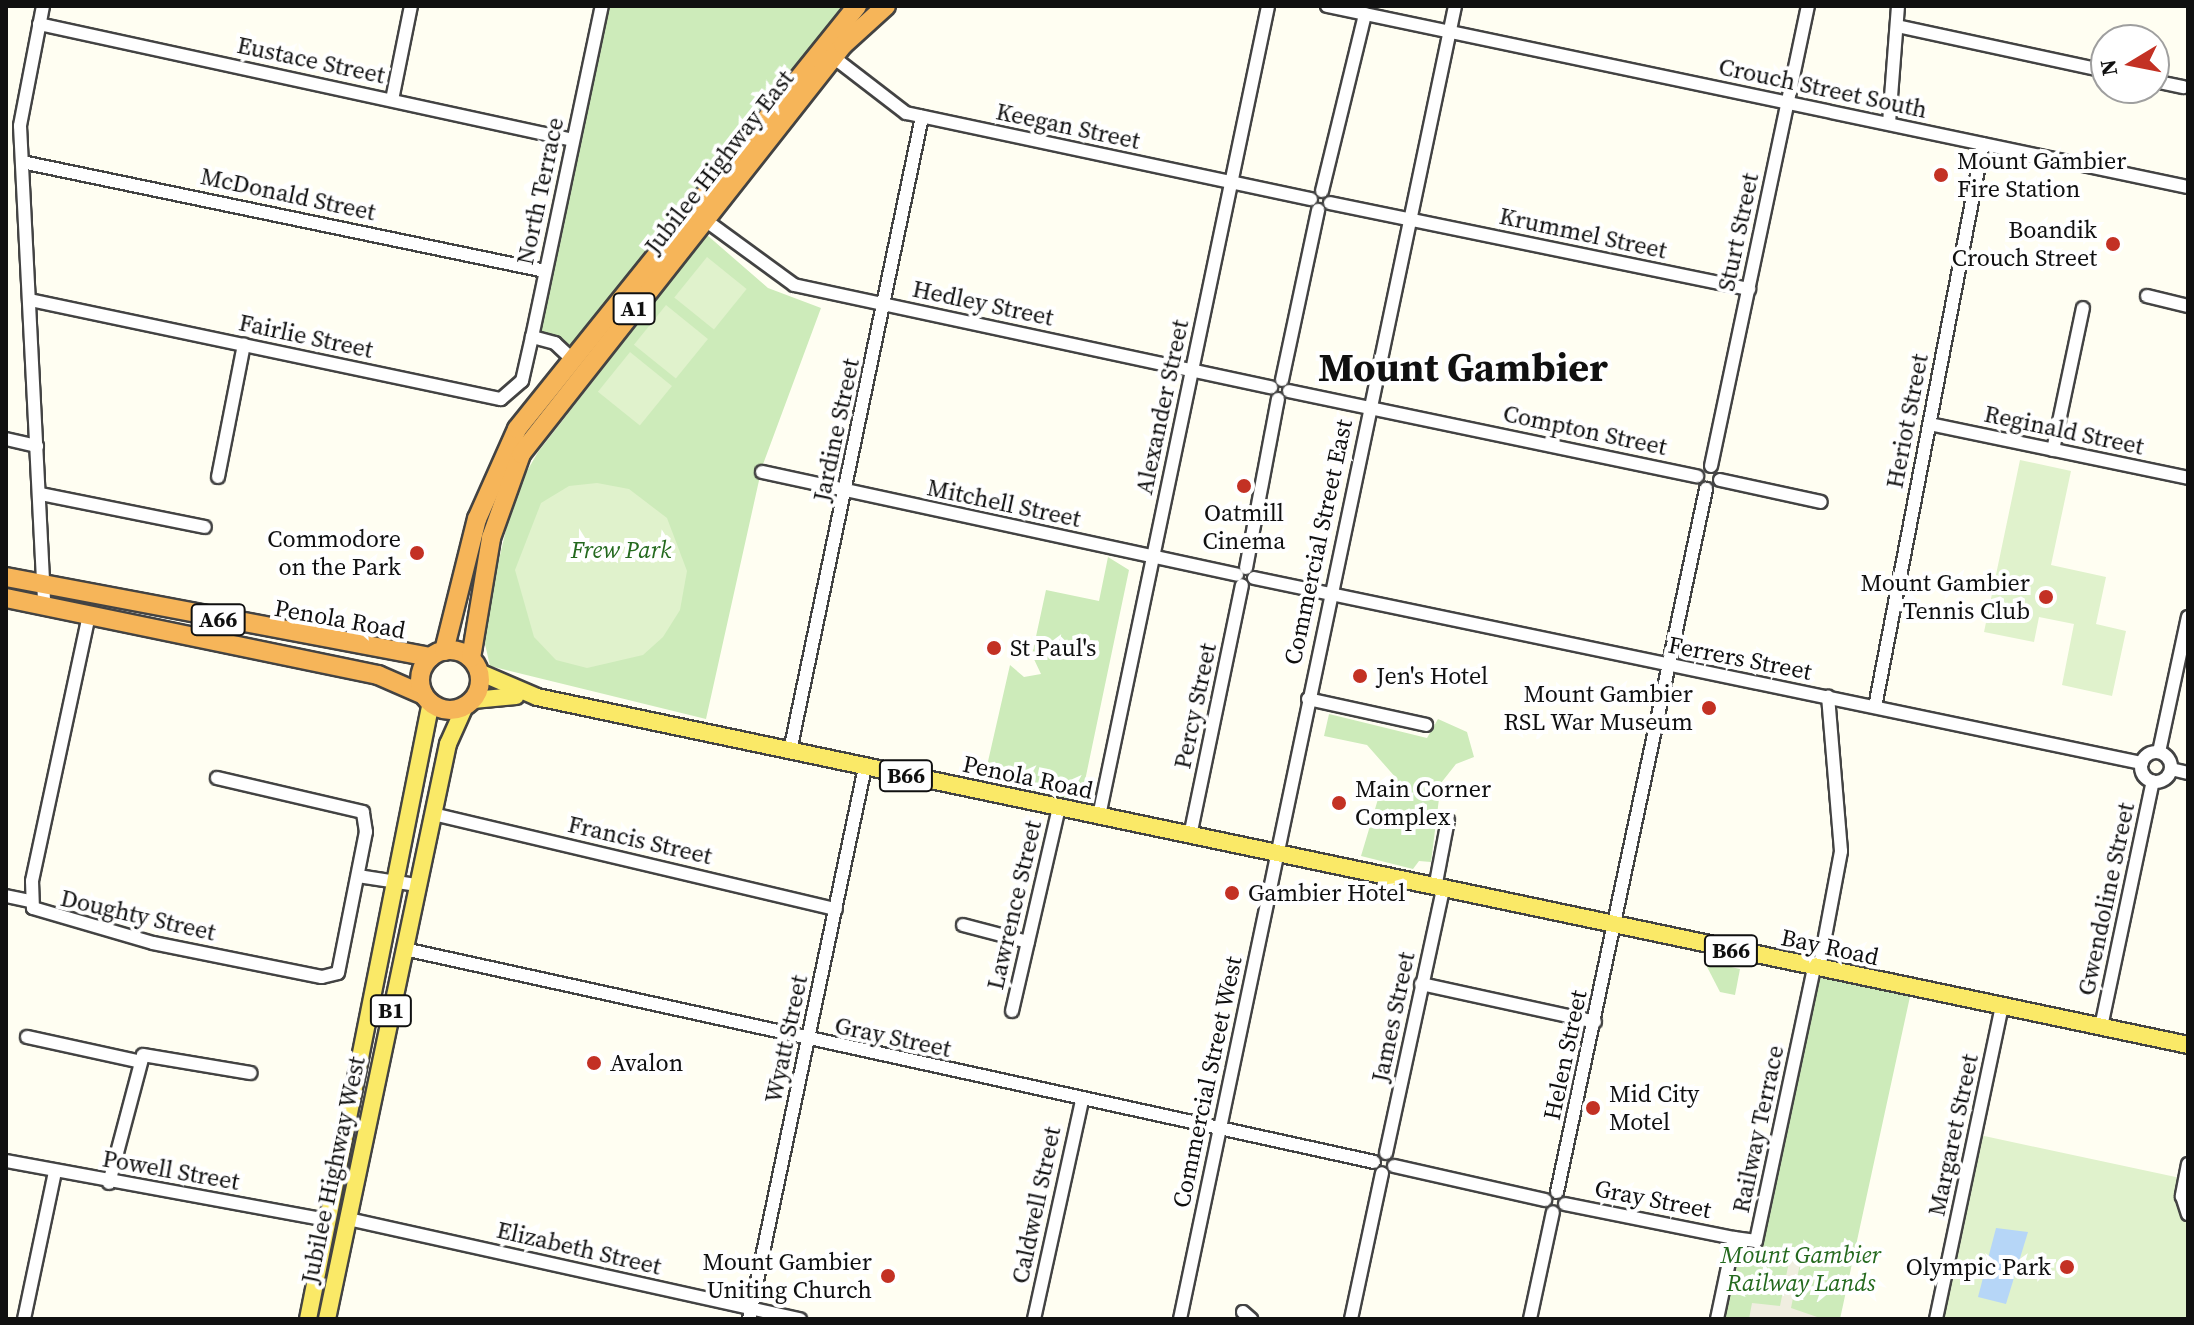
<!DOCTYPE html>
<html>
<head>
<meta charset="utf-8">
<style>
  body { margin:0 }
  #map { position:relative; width:2194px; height:1325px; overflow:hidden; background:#fffef2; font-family:"Source Serif 4",serif }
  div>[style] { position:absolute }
  .green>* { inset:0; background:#cdebba }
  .pitch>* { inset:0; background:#e0f2cc; transform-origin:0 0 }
  .plaza>* { inset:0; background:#f0eee0 }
  .water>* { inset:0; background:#b6d6f7 }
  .roads { filter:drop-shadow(2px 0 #434343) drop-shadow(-2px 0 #434343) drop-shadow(0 2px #434343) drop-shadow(0 -2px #434343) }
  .minor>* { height:12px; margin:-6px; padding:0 6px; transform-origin:6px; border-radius:6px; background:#fff }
  .minor>.ring { margin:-6px; padding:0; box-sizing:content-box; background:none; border:12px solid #fff; border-radius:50% }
  .major>* { height:16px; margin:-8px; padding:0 8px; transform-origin:8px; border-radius:8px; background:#fae967 }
  .highway>* { height:18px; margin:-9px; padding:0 9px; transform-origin:9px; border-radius:9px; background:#f6b559 }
  .highway>.ring { margin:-9px; padding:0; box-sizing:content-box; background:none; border:18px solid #f6b559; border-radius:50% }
  .dots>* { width:22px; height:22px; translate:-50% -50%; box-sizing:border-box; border:4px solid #fff; border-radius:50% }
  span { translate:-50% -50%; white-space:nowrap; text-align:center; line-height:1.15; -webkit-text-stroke:8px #fff; paint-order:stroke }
  .shield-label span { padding:2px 6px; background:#fff; border:2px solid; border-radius:6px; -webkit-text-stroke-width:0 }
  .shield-label { font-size:22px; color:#101010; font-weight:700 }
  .street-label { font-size:24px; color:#101010 }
  .poi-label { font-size:24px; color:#101010 }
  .left { translate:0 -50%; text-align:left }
  .right { translate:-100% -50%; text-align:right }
  .park-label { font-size:24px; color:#24691e; font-style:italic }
  .town-label { font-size:40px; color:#101010; font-weight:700 }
  .frame { position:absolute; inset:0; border:8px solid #101010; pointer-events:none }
  .north { position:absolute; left:2090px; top:24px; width:80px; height:80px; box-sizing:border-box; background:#fff; border:2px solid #9f9f9f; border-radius:50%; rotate:260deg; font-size:22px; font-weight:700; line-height:32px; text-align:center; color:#101010 }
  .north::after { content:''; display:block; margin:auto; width:28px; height:36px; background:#c33124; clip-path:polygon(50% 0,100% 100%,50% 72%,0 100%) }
</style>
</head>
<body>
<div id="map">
  <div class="green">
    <div style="clip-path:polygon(607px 6px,851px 6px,572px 353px,537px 335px)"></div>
    <div style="clip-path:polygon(707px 235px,768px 288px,821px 308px,762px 467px,706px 719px,490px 666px,482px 631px,515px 492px,538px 452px)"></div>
    <div style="clip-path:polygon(1108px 557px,1129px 570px,1082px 795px,1074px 800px,984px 779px,1010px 665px,1024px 677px,1041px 674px,1032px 655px,1046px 590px,1099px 601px)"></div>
    <div style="clip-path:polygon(1329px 714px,1427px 738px,1438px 719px,1467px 732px,1474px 757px,1456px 764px,1441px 783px,1431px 862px,1419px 861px,1413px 869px,1361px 856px,1381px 789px,1397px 779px,1367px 745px,1324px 736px)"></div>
    <div style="clip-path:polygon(1704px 961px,1740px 969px,1735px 995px,1720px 992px)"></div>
    <div style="clip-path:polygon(1817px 972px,1911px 992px,1840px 1319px,1721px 1319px,1736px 1241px,1759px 1245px)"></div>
  </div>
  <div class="pitch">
    <div style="left:707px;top:257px;width:51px;height:52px;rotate:39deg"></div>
    <div style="left:666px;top:305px;width:54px;height:51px;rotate:39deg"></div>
    <div style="left:630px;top:352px;width:54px;height:51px;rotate:39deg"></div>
    <div style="clip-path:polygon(2020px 460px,2071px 471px,2051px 565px,2106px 577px,2096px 624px,2126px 631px,2112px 696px,2062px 685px,2074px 624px,2039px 617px,2034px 642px,1984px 632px)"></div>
    <div style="clip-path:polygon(597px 483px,629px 489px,667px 518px,687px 571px,680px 610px,663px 637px,643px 655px,587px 668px,556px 660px,534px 637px,515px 570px,541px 503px,569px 486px)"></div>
    <div style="clip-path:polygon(1975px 1134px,2185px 1179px,2188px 1319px,1936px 1319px)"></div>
  </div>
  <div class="plaza">
    <div style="clip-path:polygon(1791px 1252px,1802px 1254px,1791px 1308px,1823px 1319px,1749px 1319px,1752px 1303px,1780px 1306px)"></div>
  </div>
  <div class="water">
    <div style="clip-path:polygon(1996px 1228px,2028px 1232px,2006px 1304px,1978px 1297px)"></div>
  </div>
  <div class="roads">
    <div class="minor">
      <div style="left:43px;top:6px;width:122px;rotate:100.9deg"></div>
      <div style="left:20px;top:126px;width:480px;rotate:87.1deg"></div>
      <div style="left:1327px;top:6px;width:880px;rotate:11.87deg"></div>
      <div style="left:39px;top:24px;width:546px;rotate:12.26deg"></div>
      <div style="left:1897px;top:26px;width:214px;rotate:12.2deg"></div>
      <div style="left:833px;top:57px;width:92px;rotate:37.5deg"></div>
      <div style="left:906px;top:113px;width:414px;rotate:12deg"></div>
      <div style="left:2154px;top:81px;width:30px;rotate:12deg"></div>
      <div style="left:392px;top:100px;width:96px;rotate:-78.6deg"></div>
      <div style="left:1889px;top:123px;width:117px;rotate:-85.6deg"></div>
      <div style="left:22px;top:162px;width:534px;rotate:11.77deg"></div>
      <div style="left:1322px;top:191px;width:182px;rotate:-76.3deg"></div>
      <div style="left:1330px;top:203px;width:428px;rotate:11.6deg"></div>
      <div style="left:705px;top:220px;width:110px;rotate:36.1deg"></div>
      <div style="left:794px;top:285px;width:488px;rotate:12.1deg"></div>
      <div style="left:2147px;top:296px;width:42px;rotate:13.7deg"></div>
      <div style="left:30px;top:300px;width:481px;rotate:11.9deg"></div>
      <div style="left:501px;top:399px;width:28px;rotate:-41deg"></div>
      <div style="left:522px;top:381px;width:45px;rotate:-77.2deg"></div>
      <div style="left:573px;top:360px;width:25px;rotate:-137deg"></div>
      <div style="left:555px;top:343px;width:24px;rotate:-165deg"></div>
      <div style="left:532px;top:337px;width:338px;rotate:-78.1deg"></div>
      <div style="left:1282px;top:380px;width:174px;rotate:-78deg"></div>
      <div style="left:1289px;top:391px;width:417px;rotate:11.8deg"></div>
      <div style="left:1930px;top:424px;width:264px;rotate:11.8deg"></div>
      <div style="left:6px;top:439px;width:32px;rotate:13deg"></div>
      <div style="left:2053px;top:450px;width:145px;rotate:-78.1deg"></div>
      <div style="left:1711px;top:466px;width:470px;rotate:-78.1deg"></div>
      <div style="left:762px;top:472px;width:486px;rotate:12.2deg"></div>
      <div style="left:218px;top:477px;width:135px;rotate:-78.9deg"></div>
      <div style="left:1720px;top:480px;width:103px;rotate:12.3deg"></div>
      <div style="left:41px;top:494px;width:167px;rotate:11.4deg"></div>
      <div style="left:1246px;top:568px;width:172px;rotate:-79.3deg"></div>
      <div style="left:1254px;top:578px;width:907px;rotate:11.77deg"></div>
      <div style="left:89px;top:615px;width:272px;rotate:102.1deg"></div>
      <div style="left:32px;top:881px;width:27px;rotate:88deg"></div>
      <div style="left:33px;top:908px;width:125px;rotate:16.3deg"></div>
      <div style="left:153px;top:943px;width:172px;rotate:11.4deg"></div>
      <div style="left:322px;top:977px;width:16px;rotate:-14deg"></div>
      <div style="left:338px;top:973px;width:144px;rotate:-78.8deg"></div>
      <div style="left:366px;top:832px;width:20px;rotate:-99deg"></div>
      <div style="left:363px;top:812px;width:150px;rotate:-166.9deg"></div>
      <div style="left:1308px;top:699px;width:121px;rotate:12.4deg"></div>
      <div style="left:1875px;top:707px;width:573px;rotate:-79.14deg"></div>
      <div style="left:790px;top:751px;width:648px;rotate:-78.24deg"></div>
      <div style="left:2159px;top:752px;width:138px;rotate:-77.9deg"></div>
      <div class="ring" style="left:2141px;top:752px;width:18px;height:18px"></div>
      <div style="left:2171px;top:769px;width:17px;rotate:13deg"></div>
      <div style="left:433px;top:814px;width:414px;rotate:13.3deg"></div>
      <div style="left:1099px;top:816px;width:827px;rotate:-78.21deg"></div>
      <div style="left:1190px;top:836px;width:256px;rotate:-78.3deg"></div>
      <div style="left:358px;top:876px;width:60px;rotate:8.7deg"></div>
      <div style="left:1435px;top:888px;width:69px;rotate:-79.2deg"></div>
      <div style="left:6px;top:896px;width:25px;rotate:12deg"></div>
      <div style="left:963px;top:925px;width:67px;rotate:14.7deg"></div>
      <div style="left:404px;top:949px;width:993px;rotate:12.38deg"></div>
      <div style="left:1819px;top:969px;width:120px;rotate:-79.4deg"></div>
      <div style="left:1841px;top:851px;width:155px;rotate:-94.8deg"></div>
      <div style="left:1421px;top:984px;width:178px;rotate:12.3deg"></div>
      <div style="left:1012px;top:1011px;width:208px;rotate:-77deg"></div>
      <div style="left:2101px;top:1027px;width:251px;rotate:-78.1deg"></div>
      <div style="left:27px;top:1037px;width:113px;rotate:12.3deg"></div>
      <div style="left:1386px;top:1153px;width:270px;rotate:-77.8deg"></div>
      <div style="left:6px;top:1161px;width:328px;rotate:10.4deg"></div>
      <div style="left:2188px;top:1164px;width:33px;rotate:101deg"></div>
      <div style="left:2182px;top:1196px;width:19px;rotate:72deg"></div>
      <div style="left:1394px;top:1166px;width:155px;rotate:12.7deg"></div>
      <div style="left:109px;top:1183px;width:132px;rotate:-75.1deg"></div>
      <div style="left:143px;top:1055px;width:109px;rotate:9.5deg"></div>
      <div style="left:1557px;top:1192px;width:719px;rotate:-78.03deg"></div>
      <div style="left:1565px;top:1204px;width:172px;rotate:11.4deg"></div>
      <div style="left:348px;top:1219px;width:463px;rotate:12.5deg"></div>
      <div style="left:1243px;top:1312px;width:11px;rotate:41deg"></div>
      <div style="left:24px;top:1319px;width:150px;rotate:-78.1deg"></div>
      <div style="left:749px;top:1319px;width:564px;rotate:-78.13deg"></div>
      <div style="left:1034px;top:1319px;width:224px;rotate:-77.6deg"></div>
      <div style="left:1180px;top:1319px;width:1341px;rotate:-78.17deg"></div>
      <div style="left:1351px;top:1319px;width:149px;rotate:-78deg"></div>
      <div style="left:1530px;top:1319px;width:109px;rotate:-77.9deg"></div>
      <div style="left:1717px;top:1319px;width:83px;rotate:-78.1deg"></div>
      <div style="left:1734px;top:1238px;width:22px;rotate:8deg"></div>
      <div style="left:1756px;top:1241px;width:279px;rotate:-78deg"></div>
      <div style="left:1936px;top:1319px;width:319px;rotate:-78.1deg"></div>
    </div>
    <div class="major">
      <div style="left:479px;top:672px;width:63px;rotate:23.3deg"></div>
      <div style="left:537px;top:697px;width:1687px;rotate:11.9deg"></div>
      <div style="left:473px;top:700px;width:43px;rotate:-5.3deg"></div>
      <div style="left:308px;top:1319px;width:629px;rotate:-78.73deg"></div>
      <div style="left:327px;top:1319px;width:588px;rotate:-78.12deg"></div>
      <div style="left:448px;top:744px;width:42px;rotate:-65.9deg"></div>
    </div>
    <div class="highway">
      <div style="left:6px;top:577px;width:432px;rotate:10.7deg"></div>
      <div style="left:6px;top:598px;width:380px;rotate:11.7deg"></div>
      <div style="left:378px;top:675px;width:50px;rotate:23.5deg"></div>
      <div class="ring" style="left:420px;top:650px;width:42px;height:42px"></div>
      <div style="left:444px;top:651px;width:136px;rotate:-76deg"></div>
      <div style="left:477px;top:519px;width:98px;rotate:-66deg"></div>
      <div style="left:517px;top:429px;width:543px;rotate:-51.21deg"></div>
      <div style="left:471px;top:658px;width:122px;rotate:-80.5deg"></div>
      <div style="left:491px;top:538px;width:89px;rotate:-70.3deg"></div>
      <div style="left:521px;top:454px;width:521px;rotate:-51.79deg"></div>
      <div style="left:843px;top:45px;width:58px;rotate:-42.2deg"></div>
    </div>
  </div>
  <div class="dots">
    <div style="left:1941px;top:175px;background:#c33124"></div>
    <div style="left:2113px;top:244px;background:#c33124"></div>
    <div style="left:1244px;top:486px;background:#c33124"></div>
    <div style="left:417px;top:553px;background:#c33124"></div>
    <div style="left:2046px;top:597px;background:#c33124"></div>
    <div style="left:994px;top:648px;background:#c33124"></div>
    <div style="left:1360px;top:676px;background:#c33124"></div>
    <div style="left:1709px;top:708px;background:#c33124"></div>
    <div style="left:1339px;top:803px;background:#c33124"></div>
    <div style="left:1232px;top:893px;background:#c33124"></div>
    <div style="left:594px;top:1063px;background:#c33124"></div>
    <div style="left:1593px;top:1108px;background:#c33124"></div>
    <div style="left:2067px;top:1267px;background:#c33124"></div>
    <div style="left:888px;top:1276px;background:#c33124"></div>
  </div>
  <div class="shield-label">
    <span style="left:634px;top:309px">A1</span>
    <span style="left:218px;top:620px">A66</span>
    <span style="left:906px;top:776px">B66</span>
    <span style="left:1731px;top:951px">B66</span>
    <span style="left:391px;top:1011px">B1</span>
  </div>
  <div class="street-label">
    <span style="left:311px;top:60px;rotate:12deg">Eustace Street</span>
    <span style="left:1823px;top:88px;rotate:12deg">Crouch Street South</span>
    <span style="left:1068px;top:126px;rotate:12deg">Keegan Street</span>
    <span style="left:719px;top:162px;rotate:-52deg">Jubilee Highway East</span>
    <span style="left:540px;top:191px;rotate:-78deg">North Terrace</span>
    <span style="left:288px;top:194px;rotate:12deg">McDonald Street</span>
    <span style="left:1738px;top:232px;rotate:-78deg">Sturt Street</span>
    <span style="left:1583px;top:233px;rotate:12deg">Krummel Street</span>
    <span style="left:983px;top:303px;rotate:12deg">Hedley Street</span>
    <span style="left:306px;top:336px;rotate:12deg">Fairlie Street</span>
    <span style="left:1162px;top:407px;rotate:-78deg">Alexander Street</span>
    <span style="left:1907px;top:421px;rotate:-79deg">Heriot Street</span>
    <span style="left:836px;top:430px;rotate:-78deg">Jardine Street</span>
    <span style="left:1585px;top:430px;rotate:12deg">Compton Street</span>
    <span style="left:2064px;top:430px;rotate:12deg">Reginald Street</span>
    <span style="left:1004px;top:503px;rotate:12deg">Mitchell Street</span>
    <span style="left:1318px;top:542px;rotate:-78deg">Commercial Street East</span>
    <span style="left:340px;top:619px;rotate:10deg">Penola Road</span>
    <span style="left:1740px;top:658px;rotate:11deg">Ferrers Street</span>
    <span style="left:1195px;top:706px;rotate:-78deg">Percy Street</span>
    <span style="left:1028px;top:777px;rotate:12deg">Penola Road</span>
    <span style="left:640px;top:840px;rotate:13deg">Francis Street</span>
    <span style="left:2106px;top:899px;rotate:-78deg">Gwendoline Street</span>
    <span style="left:1014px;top:905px;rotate:-77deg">Lawrence Street</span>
    <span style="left:138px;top:915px;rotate:13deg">Doughty Street</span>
    <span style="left:1830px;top:947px;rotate:12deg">Bay Road</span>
    <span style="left:1393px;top:1017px;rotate:-78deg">James Street</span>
    <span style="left:893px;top:1037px;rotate:12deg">Gray Street</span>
    <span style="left:786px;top:1039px;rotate:-78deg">Wyatt Street</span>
    <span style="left:1565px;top:1055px;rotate:-78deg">Helen Street</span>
    <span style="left:1207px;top:1082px;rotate:-78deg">Commercial Street West</span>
    <span style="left:1758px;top:1129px;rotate:-78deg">Railway Terrace</span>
    <span style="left:1953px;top:1135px;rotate:-78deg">Margaret Street</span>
    <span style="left:171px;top:1170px;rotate:10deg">Powell Street</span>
    <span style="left:333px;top:1170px;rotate:-78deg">Jubilee Highway West</span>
    <span style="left:1653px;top:1199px;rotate:11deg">Gray Street</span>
    <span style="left:1036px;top:1205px;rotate:-78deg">Caldwell Street</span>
    <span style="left:579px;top:1248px;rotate:13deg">Elizabeth Street</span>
  </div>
  <div class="poi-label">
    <span class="left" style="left:1957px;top:175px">Mount Gambier<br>Fire Station</span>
    <span class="right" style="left:2097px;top:244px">Boandik<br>Crouch Street</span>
    <span style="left:1244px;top:527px">Oatmill<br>Cinema</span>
    <span class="right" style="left:401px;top:553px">Commodore<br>on the Park</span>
    <span class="right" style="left:2030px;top:597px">Mount Gambier<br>Tennis Club</span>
    <span class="left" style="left:1010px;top:648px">St Paul's</span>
    <span class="left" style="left:1376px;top:676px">Jen's Hotel</span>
    <span class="right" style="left:1693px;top:708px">Mount Gambier<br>RSL War Museum</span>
    <span class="left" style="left:1355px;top:803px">Main Corner<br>Complex</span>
    <span class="left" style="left:1248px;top:893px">Gambier Hotel</span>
    <span class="left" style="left:610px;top:1063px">Avalon</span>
    <span class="left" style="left:1609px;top:1108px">Mid City<br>Motel</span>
    <span class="right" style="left:872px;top:1276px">Mount Gambier<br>Uniting Church</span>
    <span class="right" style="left:2051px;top:1267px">Olympic Park</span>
  </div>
  <div class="park-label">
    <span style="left:621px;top:550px">Frew Park</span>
    <span style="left:1801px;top:1269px">Mount Gambier<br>Railway Lands</span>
  </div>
  <div class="town-label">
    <span style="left:1463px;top:367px">Mount Gambier</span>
  </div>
  <div class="frame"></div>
  <div class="north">N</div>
</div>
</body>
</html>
